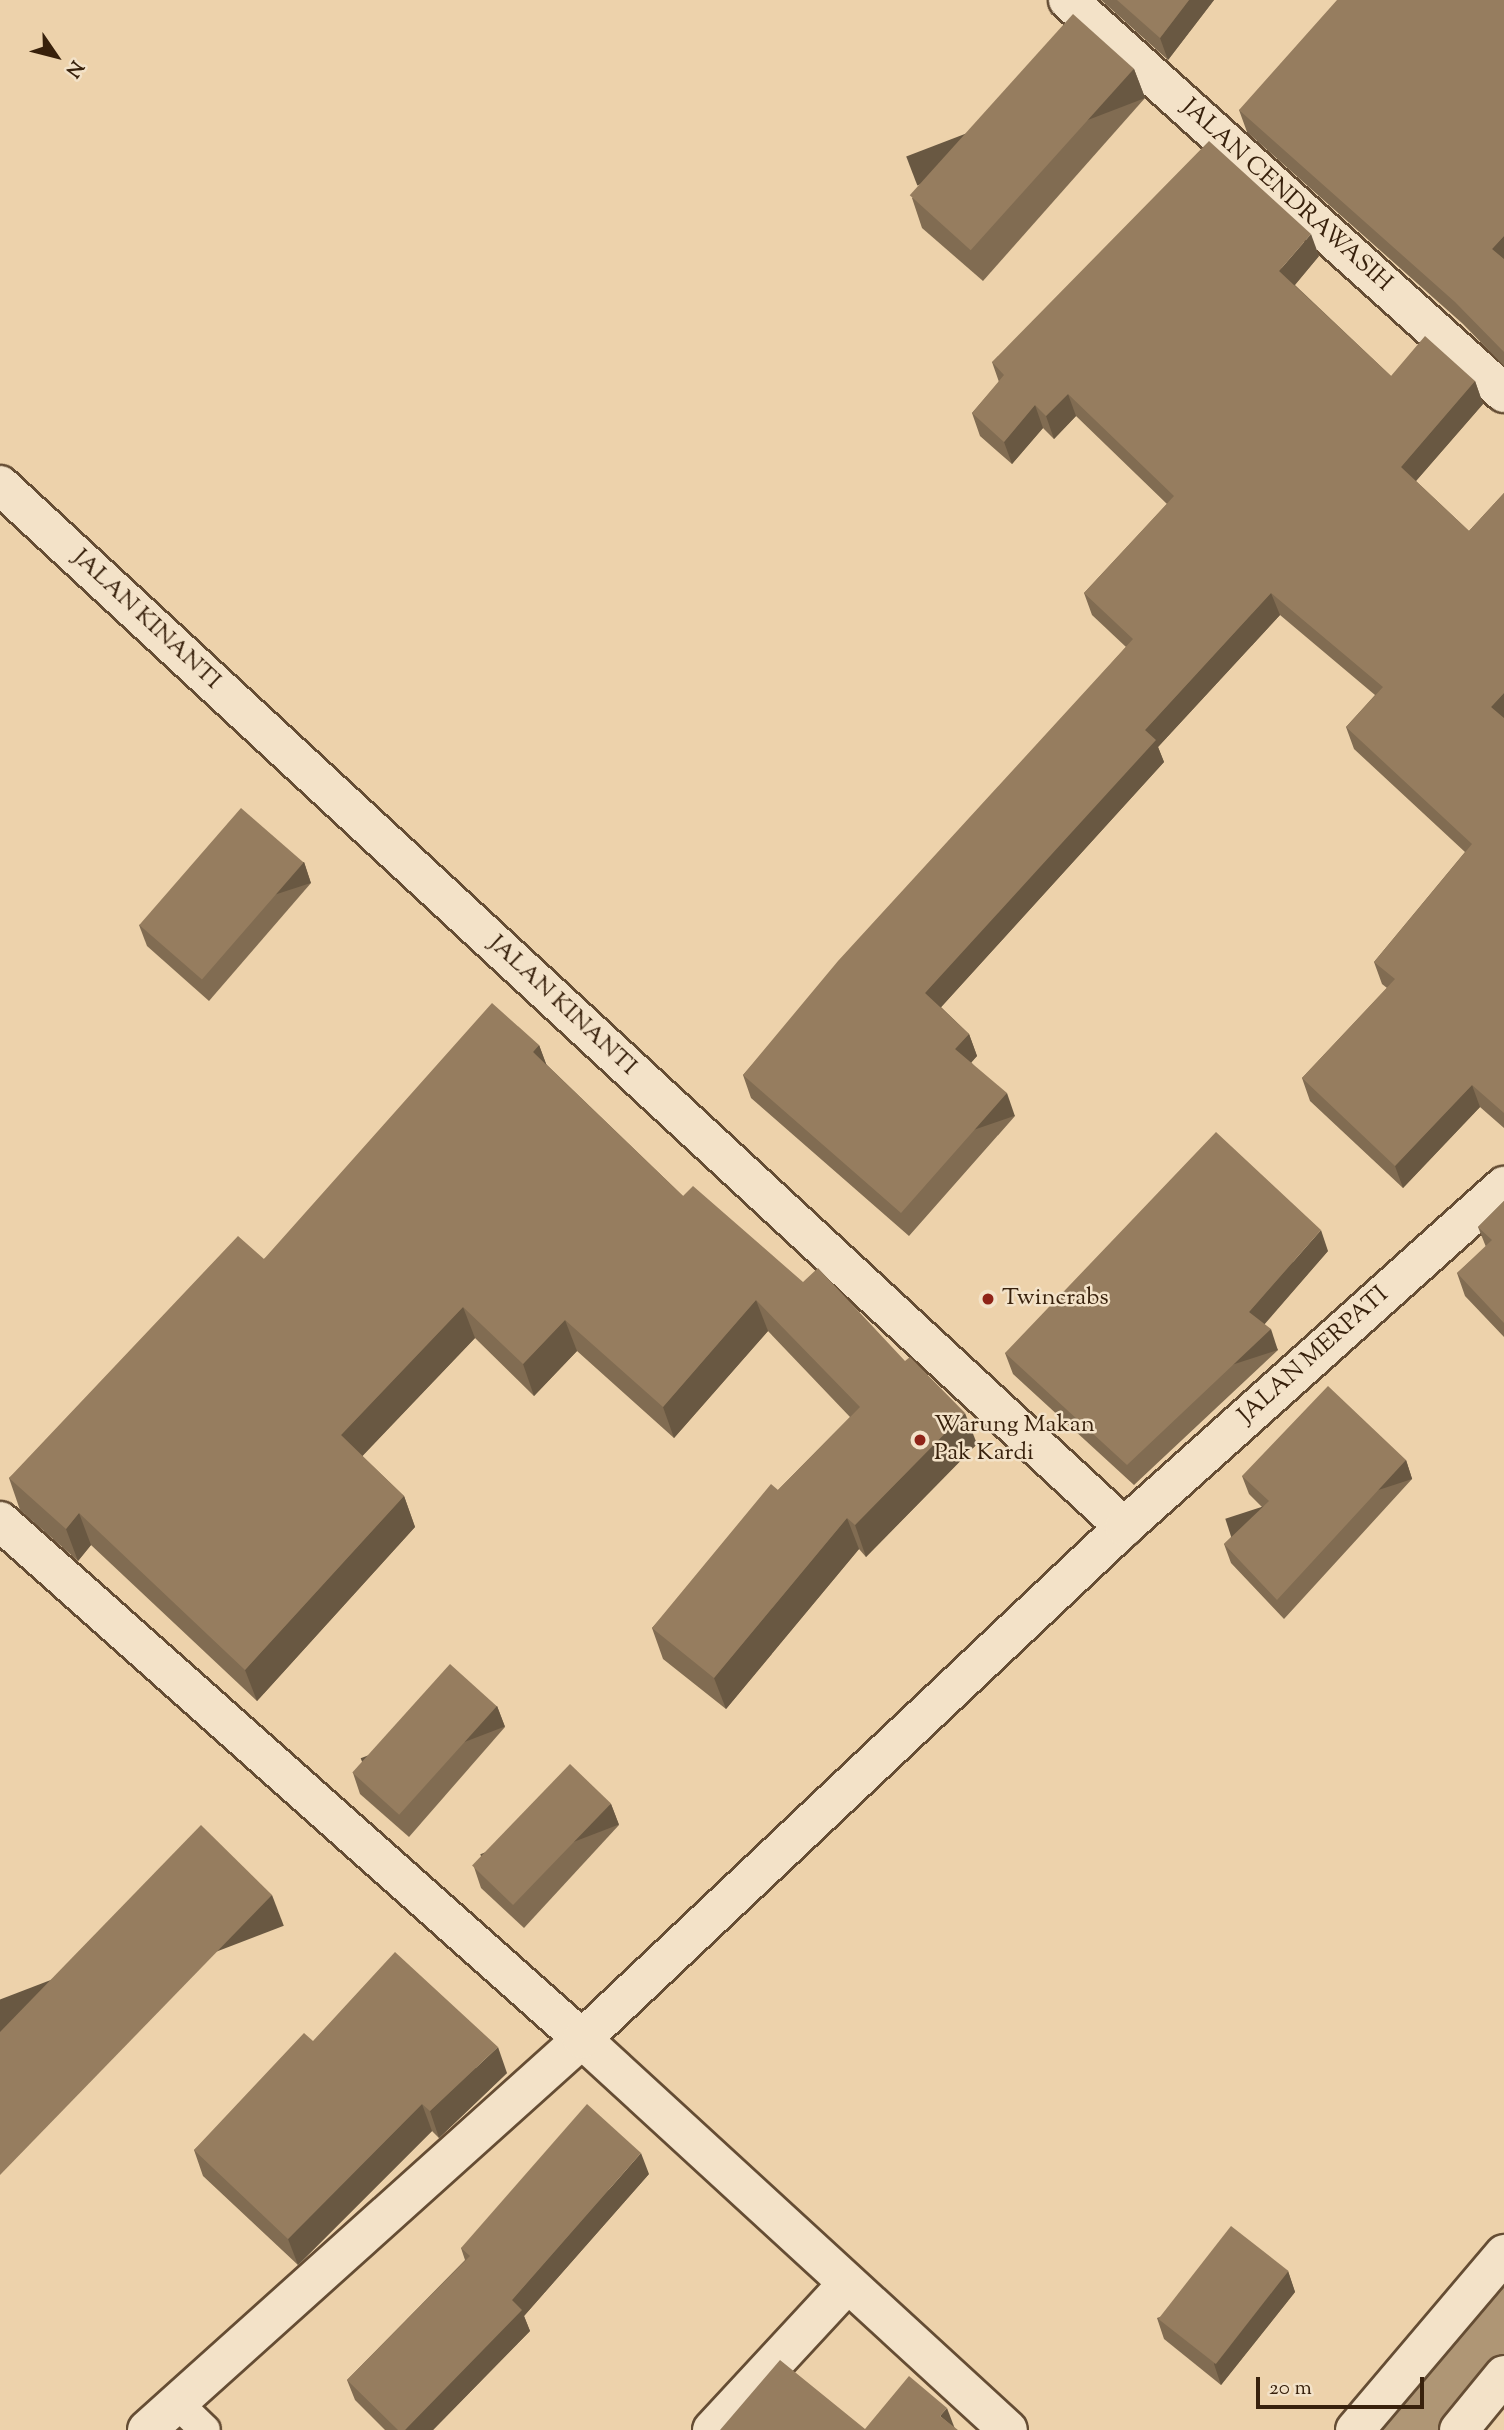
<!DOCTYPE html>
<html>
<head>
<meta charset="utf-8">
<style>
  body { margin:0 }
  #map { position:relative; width:1504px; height:2430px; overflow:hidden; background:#edd2ab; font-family:"Sorts Mill Goudy",serif }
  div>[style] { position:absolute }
  .canal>* { height:60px; margin:-30px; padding:0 30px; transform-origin:30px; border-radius:30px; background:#af9675 }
  .roads { filter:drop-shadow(2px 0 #654d34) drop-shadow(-2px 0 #654d34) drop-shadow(0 2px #654d34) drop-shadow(0 -2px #654d34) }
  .service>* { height:30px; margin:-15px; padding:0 15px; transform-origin:15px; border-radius:15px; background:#f3e2c8 }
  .minor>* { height:38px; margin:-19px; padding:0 19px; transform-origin:19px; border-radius:19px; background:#f3e2c8 }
  .wall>* { inset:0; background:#816c52 }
  .shaded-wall>* { inset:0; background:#695842; transform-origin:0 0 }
  .building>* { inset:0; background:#967d5f; transform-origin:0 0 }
  .dots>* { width:19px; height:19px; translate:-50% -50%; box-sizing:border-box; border:4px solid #f3e2c8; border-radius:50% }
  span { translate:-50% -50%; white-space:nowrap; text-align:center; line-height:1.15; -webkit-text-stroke:5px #f3e2c8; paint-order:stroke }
  .street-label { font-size:24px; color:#38210c }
  .poi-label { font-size:24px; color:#38210c }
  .left { translate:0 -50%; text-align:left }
  .north { position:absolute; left:21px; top:21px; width:70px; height:70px; -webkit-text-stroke:5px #f3e2c8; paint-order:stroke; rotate:125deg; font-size:19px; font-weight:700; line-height:28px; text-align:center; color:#38210c }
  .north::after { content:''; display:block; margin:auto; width:24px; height:32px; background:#38210c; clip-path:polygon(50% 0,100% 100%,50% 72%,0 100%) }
  .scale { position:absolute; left:1256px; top:2377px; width:168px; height:32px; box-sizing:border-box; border:4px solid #38210c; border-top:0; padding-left:9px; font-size:21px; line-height:24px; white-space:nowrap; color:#38210c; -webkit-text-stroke:5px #f3e2c8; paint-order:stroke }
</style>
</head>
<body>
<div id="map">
  <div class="canal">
    <div style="left:1411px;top:2430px;width:148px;rotate:-51deg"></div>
  </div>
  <div class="roads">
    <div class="service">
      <div style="left:176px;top:2402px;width:40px;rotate:44deg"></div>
    </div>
    <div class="minor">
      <div style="left:1068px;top:0;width:587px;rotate:42.03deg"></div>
      <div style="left:0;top:485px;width:1533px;rotate:42.83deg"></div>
      <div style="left:0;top:1521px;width:779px;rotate:41.67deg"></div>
      <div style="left:582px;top:2039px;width:578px;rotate:42.55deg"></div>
      <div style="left:147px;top:2430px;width:585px;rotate:-41.95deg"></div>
      <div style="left:582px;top:2039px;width:746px;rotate:-43.37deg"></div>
      <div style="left:1124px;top:1527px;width:511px;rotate:-41.9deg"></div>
      <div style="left:712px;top:2430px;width:199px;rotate:-47.2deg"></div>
      <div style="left:1355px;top:2430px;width:231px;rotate:-49.7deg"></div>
      <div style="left:1459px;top:2430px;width:71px;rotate:-50.7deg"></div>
    </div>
  </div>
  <div class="wall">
    <div style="clip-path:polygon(1101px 0,1214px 0,1168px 60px)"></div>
    <div style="clip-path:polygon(1504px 0,1504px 366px,1463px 324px,1247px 132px,1239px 110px)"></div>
    <div style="clip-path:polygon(1134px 69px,1145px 98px,983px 281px,922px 228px,912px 198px)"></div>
    <div style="clip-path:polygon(1319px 256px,1295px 285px,1391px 376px,1475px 381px,1483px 404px,1416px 481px,1469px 531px,1504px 493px,1504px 1128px,1480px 1107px,1403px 1188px,1310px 1101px,1302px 1078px,1387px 988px,1382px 984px,1374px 962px,1465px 852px,1354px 749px,1346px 727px,1375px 695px,1280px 615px,1158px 747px,1164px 762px,941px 1007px,969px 1034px,977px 1056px,971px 1062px,1015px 1116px,909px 1236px,751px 1098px,743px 1075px,1126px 647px,1092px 615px,1084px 593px,1167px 504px,1076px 416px,1054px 439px,1043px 428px,1012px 464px,980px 436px,972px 413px,999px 382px,992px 362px)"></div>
    <div style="clip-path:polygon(304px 862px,311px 883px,209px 1001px,147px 946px,139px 925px)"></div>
    <div style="clip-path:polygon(539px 1045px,546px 1064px,683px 1196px,977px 1444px,866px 1557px,859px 1549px,726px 1709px,663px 1659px,652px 1628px,778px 1490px,850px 1417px,768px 1331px,674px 1438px,577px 1351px,534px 1396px,475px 1338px,362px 1456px,404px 1496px,415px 1527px,257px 1701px,91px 1545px,78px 1561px,20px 1510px,9px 1478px,264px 1259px)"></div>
    <div style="clip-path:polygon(1504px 1201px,1504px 1337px,1465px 1296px,1457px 1273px,1486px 1247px,1478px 1227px)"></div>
    <div style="clip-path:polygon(1328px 1251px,1264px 1324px,1278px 1350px,1134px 1485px,1013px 1374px,1005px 1353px)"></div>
    <div style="clip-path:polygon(1406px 1460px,1412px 1479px,1284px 1619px,1231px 1563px,1224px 1544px,1262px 1507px,1249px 1494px,1242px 1476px)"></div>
    <div style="clip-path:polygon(497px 1706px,505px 1727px,409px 1837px,360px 1794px,353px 1773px)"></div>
    <div style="clip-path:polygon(611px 1804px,619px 1825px,524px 1928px,481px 1888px,474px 1867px)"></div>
    <div style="clip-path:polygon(313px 2041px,507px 2073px,439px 2138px,432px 2131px,298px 2265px,203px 2176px,194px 2150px)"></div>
    <div style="clip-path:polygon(649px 2174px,524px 2316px,530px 2331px,433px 2430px,385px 2430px,355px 2400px,347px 2380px,465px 2260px,461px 2248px)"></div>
    <div style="clip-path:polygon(1288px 2271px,1295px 2292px,1221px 2385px,1164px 2339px,1157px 2318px)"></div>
  </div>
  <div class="shaded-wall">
    <div style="clip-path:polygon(1189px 0,1214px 0,1168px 60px,1160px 38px)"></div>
    <div style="left:1134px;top:69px;width:31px;height:244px;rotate:69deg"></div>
    <div style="clip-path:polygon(1311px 234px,1319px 256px,1288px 293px,1279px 271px)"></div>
    <div style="clip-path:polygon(1504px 236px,1504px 268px,1492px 249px)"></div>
    <div style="clip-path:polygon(1475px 381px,1483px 404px,1409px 489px,1401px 467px)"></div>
    <div style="clip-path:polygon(1068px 394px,1076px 416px,1054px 439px,1046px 416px)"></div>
    <div style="clip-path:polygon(1035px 405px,1043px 428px,1012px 464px,1004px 442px)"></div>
    <div style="clip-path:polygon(1271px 593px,1280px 615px,1158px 747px,1164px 762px,934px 1015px,925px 993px,1145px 730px)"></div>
    <div style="clip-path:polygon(1504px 693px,1504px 724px,1491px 707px)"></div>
    <div style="left:304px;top:862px;width:22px;height:156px;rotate:72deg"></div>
    <div style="clip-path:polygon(969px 1034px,977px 1056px,964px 1071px,955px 1049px)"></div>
    <div style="clip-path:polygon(539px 1045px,551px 1077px,533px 1052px)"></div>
    <div style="clip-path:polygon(1472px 1085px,1480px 1107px,1403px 1188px,1395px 1166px)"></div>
    <div style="left:1007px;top:1093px;width:24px;height:160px;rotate:71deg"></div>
    <div style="clip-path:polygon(1321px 1230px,1328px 1251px,1257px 1333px,1249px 1312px)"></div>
    <div style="clip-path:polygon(756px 1300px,768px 1331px,674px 1438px,663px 1407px)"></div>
    <div style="clip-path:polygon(463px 1307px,475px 1338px,352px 1467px,341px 1435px)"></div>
    <div style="clip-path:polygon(565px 1320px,577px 1351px,534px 1396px,523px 1364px)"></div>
    <div style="left:1271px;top:1329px;width:22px;height:198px;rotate:72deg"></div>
    <div style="clip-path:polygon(965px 1413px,977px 1444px,866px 1557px,855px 1525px)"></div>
    <div style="left:1406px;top:1460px;width:20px;height:190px;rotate:72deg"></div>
    <div style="clip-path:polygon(404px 1496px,415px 1527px,257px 1701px,245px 1670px)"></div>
    <div style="clip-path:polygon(79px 1513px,91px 1545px,78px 1561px,66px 1529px)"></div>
    <div style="clip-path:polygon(847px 1518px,859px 1549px,726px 1709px,714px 1678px)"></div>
    <div style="left:497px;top:1706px;width:22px;height:146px;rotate:69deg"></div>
    <div style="left:611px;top:1804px;width:22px;height:140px;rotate:69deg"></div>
    <div style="left:272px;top:1895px;width:33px;height:390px;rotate:69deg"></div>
    <div style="clip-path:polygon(498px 2047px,507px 2073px,439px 2138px,430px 2111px)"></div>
    <div style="clip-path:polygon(422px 2104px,432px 2131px,298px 2265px,288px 2239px)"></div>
    <div style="clip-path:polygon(641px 2153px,649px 2174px,524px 2316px,530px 2331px,433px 2430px,405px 2430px,512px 2300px)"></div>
    <div style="clip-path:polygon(1288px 2271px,1295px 2292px,1221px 2385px,1214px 2364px)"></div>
    <div style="clip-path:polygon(947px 2408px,955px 2429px,940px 2416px)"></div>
  </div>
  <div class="building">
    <div style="clip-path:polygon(1117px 0,1189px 0,1160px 38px)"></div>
    <div style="clip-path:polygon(1337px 0,1504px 0,1504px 236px,1492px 249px,1504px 259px,1504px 352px,1455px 302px,1239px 110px)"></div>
    <div style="left:1073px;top:14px;width:82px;height:244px;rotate:42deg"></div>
    <div style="clip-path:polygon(1209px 141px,1311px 234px,1279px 271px,1391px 376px,1425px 336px,1475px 381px,1401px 467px,1469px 531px,1504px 493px,1504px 693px,1491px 707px,1504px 718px,1504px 1113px,1472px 1085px,1395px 1166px,1302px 1078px,1395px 979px,1374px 962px,1472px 844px,1346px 727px,1383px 687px,1271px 593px,1145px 730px,1156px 740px,925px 993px,969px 1034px,955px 1049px,1007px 1093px,901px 1213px,743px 1075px,838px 961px,1133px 639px,1084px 593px,1174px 496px,1068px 394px,1046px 416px,1035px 405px,1004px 442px,972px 413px,1004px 375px,992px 362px)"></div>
    <div style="left:241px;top:808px;width:83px;height:155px;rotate:41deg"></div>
    <div style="clip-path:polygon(492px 1003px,539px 1045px,533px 1052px,683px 1196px,693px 1186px,803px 1282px,818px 1268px,905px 1361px,910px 1357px,965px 1413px,855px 1525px,847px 1518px,714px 1678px,652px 1628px,771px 1484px,778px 1490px,860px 1407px,756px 1300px,663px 1407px,565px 1320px,523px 1364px,463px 1307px,341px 1435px,404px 1496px,245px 1670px,79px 1513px,66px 1529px,9px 1478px,238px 1236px,264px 1259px)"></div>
    <div style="clip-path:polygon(1216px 1132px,1321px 1230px,1249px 1312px,1271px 1329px,1127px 1465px,1005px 1353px)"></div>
    <div style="clip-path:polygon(1504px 1201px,1504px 1323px,1457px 1273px,1492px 1240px,1478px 1227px)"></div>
    <div style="clip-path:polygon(1328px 1386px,1406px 1460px,1277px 1600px,1224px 1544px,1269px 1501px,1242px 1476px)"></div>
    <div style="left:450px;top:1664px;width:63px;height:146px;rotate:42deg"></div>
    <div style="left:570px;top:1764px;width:57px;height:141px;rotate:44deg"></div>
    <div style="clip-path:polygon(201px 1825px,272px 1895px,0 2175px,0 2032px)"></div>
    <div style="clip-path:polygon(395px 1952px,498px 2047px,430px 2111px,422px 2104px,288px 2239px,194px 2150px,304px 2033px,313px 2041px)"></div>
    <div style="clip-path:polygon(587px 2104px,641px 2153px,512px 2300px,522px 2310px,405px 2430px,398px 2430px,347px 2380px,470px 2256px,461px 2248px)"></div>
    <div style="left:1231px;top:2226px;width:73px;height:118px;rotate:38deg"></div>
    <div style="clip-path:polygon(780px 2360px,865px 2429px,909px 2376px,947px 2408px,940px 2416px,958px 2430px,720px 2430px)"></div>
  </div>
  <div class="dots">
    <div style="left:988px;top:1299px;background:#8f2418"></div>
    <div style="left:920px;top:1440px;background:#8f2418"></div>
  </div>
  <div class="street-label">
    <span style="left:1286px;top:196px;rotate:42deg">JALAN CENDRAWASIH</span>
    <span style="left:146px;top:620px;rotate:43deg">JALAN KINANTI</span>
    <span style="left:562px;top:1006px;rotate:43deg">JALAN KINANTI</span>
    <span style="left:1314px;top:1356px;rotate:-42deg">JALAN MERPATI</span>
  </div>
  <div class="poi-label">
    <span class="left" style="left:1002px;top:1299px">Twincrabs</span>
    <span class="left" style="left:934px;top:1440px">Warung Makan<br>Pak Kardi</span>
  </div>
  <div class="north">N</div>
  <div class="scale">20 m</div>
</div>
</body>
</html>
